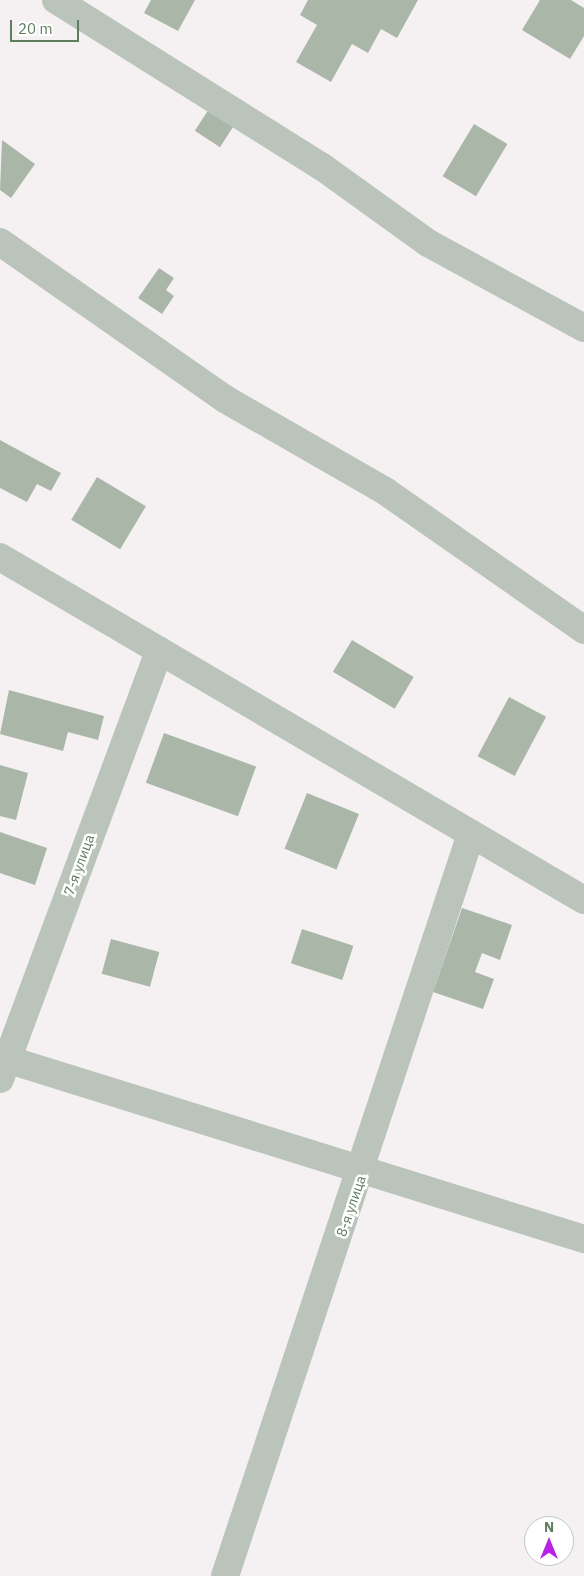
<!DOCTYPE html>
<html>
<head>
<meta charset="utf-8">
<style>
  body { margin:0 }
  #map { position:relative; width:584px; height:1576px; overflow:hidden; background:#f5f1f3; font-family:"IBM Plex Sans",sans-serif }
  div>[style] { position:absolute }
  .building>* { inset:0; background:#aab7a8; transform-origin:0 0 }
  .minor>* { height:28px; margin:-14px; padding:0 14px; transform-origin:14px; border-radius:14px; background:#bbc4bb }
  span { translate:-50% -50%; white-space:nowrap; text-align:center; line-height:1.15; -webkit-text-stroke:5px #fff; paint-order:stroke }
  .street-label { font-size:14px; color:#607d60 }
  .north { position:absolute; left:524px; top:1516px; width:50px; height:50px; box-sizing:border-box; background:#fff; border:1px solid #bfcbbf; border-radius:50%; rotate:0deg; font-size:14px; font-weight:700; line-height:20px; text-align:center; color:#607d60 }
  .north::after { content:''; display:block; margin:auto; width:18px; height:22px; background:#b821e6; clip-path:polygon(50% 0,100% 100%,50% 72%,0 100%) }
  .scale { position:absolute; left:10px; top:20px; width:69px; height:22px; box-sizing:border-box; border:2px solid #607d60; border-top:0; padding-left:6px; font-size:15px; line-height:18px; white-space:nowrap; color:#607d60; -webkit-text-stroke:4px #fff; paint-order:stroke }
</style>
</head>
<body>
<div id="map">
  <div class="building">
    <div style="clip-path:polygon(151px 0,195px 0,178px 31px,144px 13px)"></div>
    <div style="clip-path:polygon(308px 0,418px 0,397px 38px,381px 29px,368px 53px,352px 44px,331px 82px,296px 62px,317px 25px,300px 15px)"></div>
    <div style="clip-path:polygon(540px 0,571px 0,584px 8px,584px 36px,570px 59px,522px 30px)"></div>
    <div style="left:209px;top:109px;width:30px;height:26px;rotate:33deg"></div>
    <div style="left:474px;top:124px;width:39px;height:61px;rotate:31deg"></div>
    <div style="clip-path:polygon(2px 140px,35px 164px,11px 198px,0 190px)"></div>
    <div style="clip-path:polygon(159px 268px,174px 278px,166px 290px,174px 296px,162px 314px,138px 298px)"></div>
    <div style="clip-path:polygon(0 440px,61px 473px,51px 491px,37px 484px,27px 502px,0 488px)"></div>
    <div style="left:97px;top:477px;width:57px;height:50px;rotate:31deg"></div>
    <div style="left:352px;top:640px;width:72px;height:37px;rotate:31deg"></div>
    <div style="clip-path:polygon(9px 690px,104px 716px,98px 740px,68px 732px,63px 751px,0 734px)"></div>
    <div style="left:509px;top:697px;width:42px;height:67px;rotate:28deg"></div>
    <div style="left:164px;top:733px;width:98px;height:53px;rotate:20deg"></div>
    <div style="clip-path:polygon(0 765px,28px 773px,16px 820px,0 816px)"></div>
    <div style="left:307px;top:793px;width:56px;height:60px;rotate:22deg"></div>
    <div style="clip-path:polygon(0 832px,47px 848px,35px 885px,0 873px)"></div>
    <div style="clip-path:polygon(462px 908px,512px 925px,500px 960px,482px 953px,475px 972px,494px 979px,483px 1009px,433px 992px)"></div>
    <div style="left:302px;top:929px;width:54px;height:36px;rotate:18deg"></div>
    <div style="left:111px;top:939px;width:50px;height:36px;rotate:15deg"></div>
  </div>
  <div class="minor">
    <div style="left:56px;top:0;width:313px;rotate:32.1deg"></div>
    <div style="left:321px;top:166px;width:132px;rotate:35.7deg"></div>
    <div style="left:428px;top:243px;width:178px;rotate:28.6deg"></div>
    <div style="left:0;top:242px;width:274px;rotate:34.9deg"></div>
    <div style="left:225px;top:399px;width:185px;rotate:29.9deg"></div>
    <div style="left:385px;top:491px;width:243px;rotate:34.9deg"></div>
    <div style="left:0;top:557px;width:677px;rotate:30.43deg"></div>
    <div style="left:0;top:1057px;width:612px;rotate:17.31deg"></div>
    <div style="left:0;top:1079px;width:457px;rotate:-69.6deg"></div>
    <div style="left:225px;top:1576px;width:782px;rotate:-71.66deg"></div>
  </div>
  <div class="street-label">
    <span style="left:79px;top:865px;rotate:-70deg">7-я улица</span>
    <span style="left:351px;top:1206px;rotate:-71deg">8-я улица</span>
  </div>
  <div class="north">N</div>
  <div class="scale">20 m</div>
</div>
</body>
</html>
